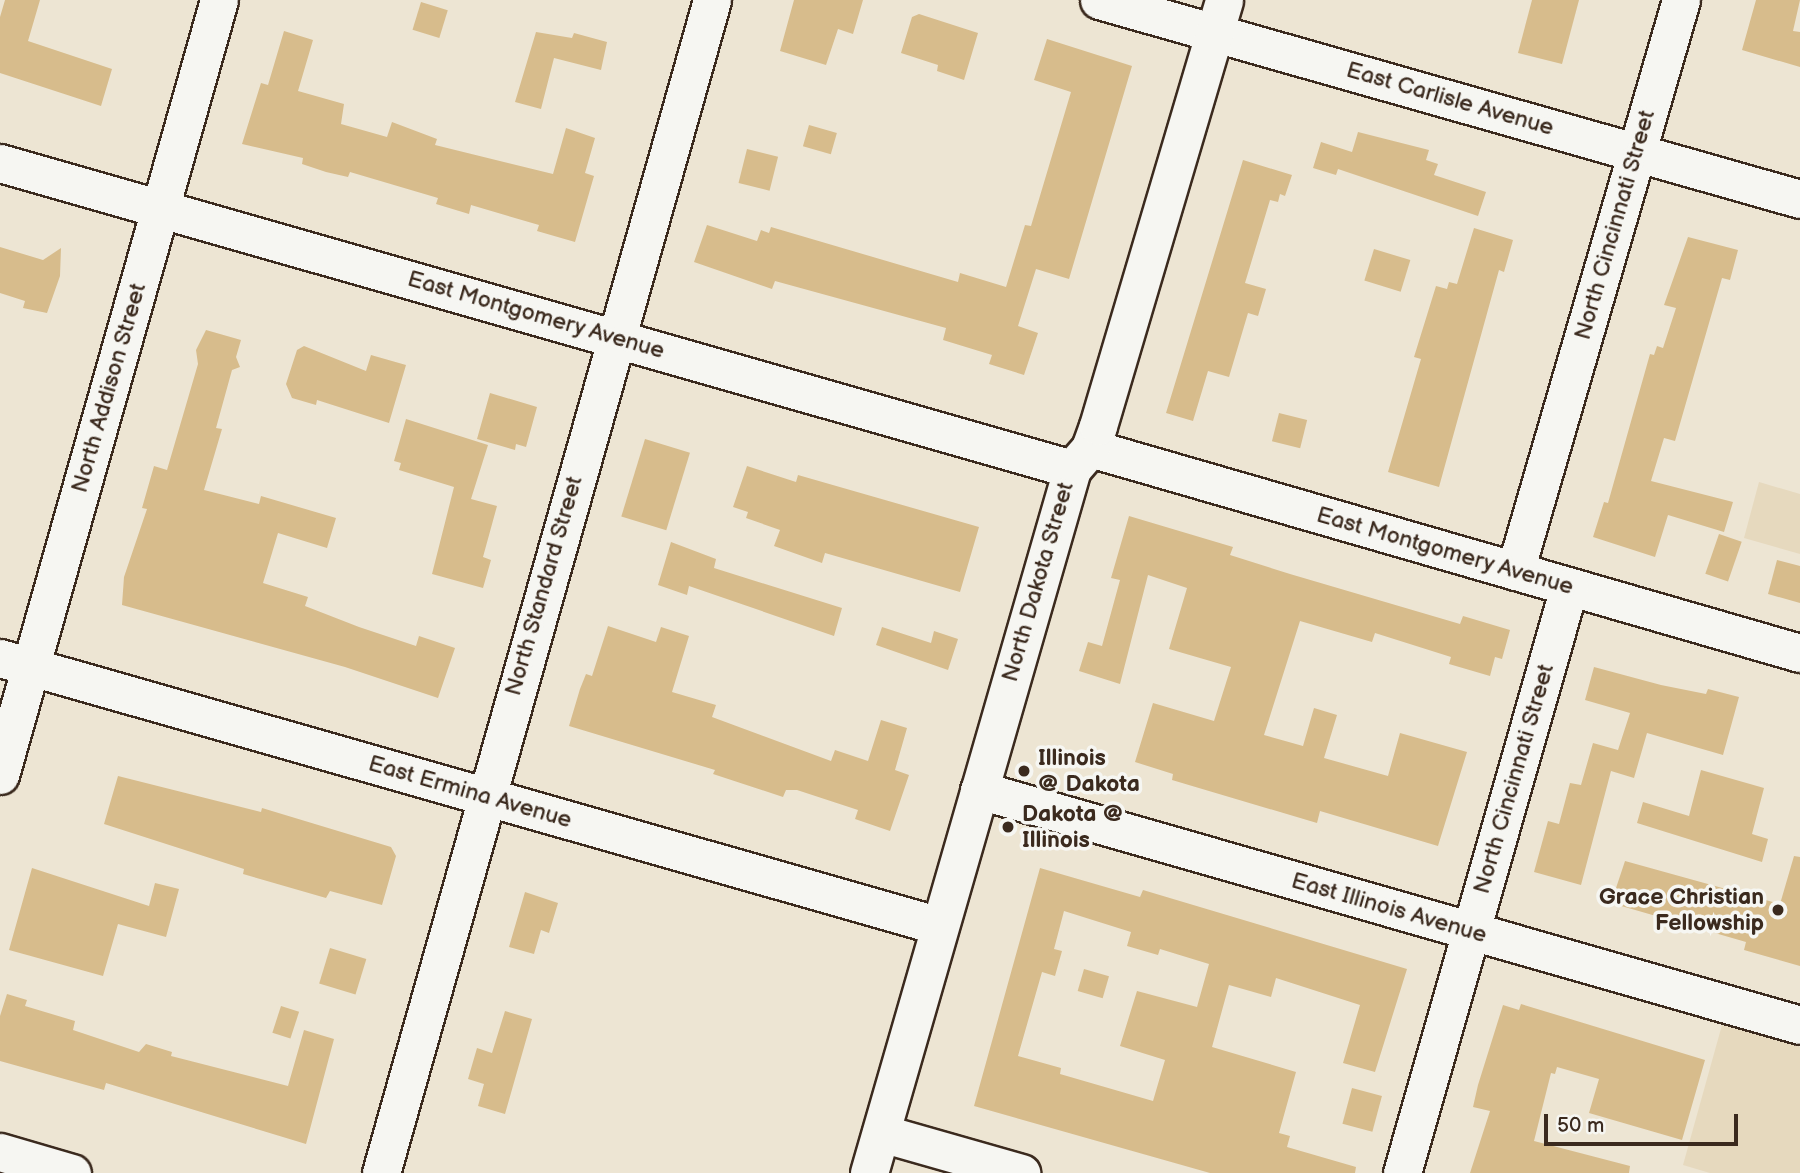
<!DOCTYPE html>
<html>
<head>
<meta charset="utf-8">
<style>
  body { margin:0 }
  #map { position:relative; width:1800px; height:1173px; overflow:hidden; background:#ede5d3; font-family:"Balsamiq Sans",sans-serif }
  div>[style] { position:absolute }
  .built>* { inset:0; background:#e6d9be }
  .building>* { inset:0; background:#d7bc8c; transform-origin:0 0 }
  .roads { filter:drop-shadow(2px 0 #3b2a1e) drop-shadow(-2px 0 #3b2a1e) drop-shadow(0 2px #3b2a1e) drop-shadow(0 -2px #3b2a1e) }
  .minor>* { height:37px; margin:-18.5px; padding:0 18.5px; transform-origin:18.5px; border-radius:18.5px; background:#f6f6f2 }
  .dots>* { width:19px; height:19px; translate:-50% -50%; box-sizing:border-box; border:4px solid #f6f6f2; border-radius:50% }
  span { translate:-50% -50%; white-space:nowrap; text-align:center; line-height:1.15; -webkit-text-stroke:7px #f6f6f2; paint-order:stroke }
  .street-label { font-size:23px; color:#3b2a1e }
  .poi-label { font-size:23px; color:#3b2a1e; font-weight:700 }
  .left { translate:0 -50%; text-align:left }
  .right { translate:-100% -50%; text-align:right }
  .scale { position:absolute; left:1544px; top:1114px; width:194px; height:32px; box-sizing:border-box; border:4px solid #3b2a1e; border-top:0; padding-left:9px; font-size:21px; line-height:24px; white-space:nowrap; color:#3b2a1e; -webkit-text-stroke:5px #f6f6f2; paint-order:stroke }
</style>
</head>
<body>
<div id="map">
  <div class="built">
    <div style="clip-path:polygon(1759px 482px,1800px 494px,1800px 554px,1744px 538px)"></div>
    <div style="clip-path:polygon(1722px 1025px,1800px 1047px,1800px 1173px,1710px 1173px,1683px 1165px)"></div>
  </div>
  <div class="building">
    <div style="clip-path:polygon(5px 0,40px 0,28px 41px,112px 69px,101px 106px,0 73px,0 17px)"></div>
    <div style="clip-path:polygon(794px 0,863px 0,853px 34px,838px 29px,826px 65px,780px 51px)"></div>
    <div style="clip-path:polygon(1532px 0,1579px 0,1562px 64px,1518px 53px)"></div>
    <div style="clip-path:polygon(1756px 0,1800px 0,1793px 31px,1800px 32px,1800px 67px,1742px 50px)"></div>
    <div style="left:421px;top:2px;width:28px;height:29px;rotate:17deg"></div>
    <div style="clip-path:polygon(919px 14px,978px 33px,964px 80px,937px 71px,938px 65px,901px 53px,912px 17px)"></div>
    <div style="clip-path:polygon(284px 31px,313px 40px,298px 91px,344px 104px,341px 124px,387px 137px,392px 122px,437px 139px,435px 145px,553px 174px,566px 128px,595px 138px,585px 173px,594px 176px,575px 242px,537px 231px,539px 225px,471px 205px,469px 214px,436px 204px,438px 198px,350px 172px,348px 177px,326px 172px,302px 164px,303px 158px,242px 144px,261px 83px,268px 85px)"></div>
    <div style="clip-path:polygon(536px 32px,572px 38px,574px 33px,607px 42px,601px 70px,554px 58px,541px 109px,515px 102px)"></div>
    <div style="clip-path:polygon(1047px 39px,1132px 66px,1069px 279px,1036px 269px,1018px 326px,1038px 333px,1024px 375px,989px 364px,992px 355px,943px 340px,946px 328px,775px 281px,772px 289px,694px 262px,707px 225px,757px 241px,761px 230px,769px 233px,771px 227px,958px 282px,960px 273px,1006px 287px,1025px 225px,1031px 226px,1071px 92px,1034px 80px)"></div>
    <div style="left:809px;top:125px;width:29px;height:22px;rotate:16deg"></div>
    <div style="clip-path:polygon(1358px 132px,1429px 150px,1426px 160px,1438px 164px,1434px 175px,1486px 192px,1478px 216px,1338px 169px,1336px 175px,1313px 168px,1321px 142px,1352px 152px)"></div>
    <div style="left:747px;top:149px;width:32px;height:35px;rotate:14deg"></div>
    <div style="clip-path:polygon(1243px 160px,1292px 175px,1285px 196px,1280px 194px,1278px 202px,1270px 200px,1245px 283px,1266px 289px,1258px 316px,1248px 313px,1229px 377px,1208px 371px,1193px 421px,1166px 413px)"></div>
    <div style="clip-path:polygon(1474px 228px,1513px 240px,1504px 272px,1499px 270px,1439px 487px,1388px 472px,1421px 359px,1414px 357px,1436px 286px,1447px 289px,1449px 282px,1457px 284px)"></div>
    <div style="clip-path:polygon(1688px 237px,1738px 250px,1730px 280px,1722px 278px,1675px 441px,1664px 438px,1651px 481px,1733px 502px,1724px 532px,1668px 515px,1655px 557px,1593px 537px,1604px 502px,1608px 503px,1650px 354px,1654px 355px,1657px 346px,1663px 348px,1676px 308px,1664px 305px)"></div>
    <div style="clip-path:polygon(0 247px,43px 260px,61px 248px,60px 276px,47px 313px,23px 308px,25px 301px,0 293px)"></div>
    <div style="left:1374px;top:249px;width:38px;height:33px;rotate:17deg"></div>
    <div style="clip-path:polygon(206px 330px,241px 340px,236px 357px,240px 367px,232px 370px,216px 428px,222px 429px,204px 490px,259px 504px,261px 496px,336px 518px,327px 548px,278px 533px,263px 583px,308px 597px,305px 606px,359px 627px,416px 646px,419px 636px,455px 648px,438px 698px,345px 667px,122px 605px,124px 577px,147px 509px,142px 508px,154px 466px,167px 470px,198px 364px,196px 350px)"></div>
    <div style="clip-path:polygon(304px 346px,366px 371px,371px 355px,406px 365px,389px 423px,317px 400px,316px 405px,292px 398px,286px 384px,297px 350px)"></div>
    <div style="clip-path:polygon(490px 393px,537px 407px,526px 447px,516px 444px,515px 450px,477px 439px)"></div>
    <div style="left:1279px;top:413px;width:29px;height:29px;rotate:14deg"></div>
    <div style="clip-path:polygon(406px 419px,488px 445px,471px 499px,497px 506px,483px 557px,491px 560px,483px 588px,432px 574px,454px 487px,399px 470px,401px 463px,394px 461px)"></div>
    <div style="left:645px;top:439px;width:47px;height:81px;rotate:17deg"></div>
    <div style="clip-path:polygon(747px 466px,796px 482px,798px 475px,979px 527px,960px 592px,825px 553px,822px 563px,774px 546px,780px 530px,746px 518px,748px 512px,733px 507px)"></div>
    <div style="clip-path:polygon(1129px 516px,1233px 547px,1230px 555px,1290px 574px,1460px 624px,1463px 616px,1510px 630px,1502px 659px,1495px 657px,1490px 676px,1449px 664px,1451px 657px,1375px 633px,1372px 642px,1300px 621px,1264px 735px,1303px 746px,1314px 708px,1337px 715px,1324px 758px,1388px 776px,1400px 733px,1467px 752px,1438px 846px,1320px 811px,1317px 823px,1172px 780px,1173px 774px,1135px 762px,1153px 703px,1214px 721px,1231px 667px,1169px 649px,1187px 588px,1148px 575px,1120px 684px,1079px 671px,1088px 642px,1102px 646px,1120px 580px,1111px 578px)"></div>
    <div style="left:1719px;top:534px;width:24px;height:42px;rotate:19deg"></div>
    <div style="clip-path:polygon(671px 542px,716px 559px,714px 568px,842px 608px,834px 636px,689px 586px,687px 595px,658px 585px)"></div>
    <div style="clip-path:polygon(1777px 560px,1800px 566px,1800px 603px,1768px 594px)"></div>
    <div style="clip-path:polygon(608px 626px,656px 642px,661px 627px,689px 636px,672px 692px,716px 705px,712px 717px,831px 761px,835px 750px,868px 761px,881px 720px,907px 728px,895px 770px,909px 775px,890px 831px,855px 819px,858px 810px,797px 790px,786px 790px,783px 797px,713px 774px,715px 770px,569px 726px,580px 689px,586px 674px,592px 676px)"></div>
    <div style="clip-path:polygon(882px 627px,931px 643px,934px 631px,958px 639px,948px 670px,876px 645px)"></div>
    <div style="clip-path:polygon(1594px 667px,1661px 685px,1706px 694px,1708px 689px,1739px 697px,1723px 755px,1647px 733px,1634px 778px,1611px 771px,1581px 885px,1534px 872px,1548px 821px,1559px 824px,1570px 783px,1581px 785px,1593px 743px,1618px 750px,1630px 713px,1585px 700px)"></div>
    <div style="clip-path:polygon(1701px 770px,1764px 788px,1752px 834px,1768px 839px,1762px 862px,1637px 823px,1643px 802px,1689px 816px)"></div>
    <div style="clip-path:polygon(118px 776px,261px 812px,262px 808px,391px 847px,396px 856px,382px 905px,330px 891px,326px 898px,243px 874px,244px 869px,104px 824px)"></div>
    <div style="clip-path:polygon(1794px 856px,1800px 857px,1800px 966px,1744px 950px,1746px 942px,1611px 903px,1625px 861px,1780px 904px)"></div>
    <div style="clip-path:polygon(32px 868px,149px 906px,155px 883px,179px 889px,166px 937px,118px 924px,103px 976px,9px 950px)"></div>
    <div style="clip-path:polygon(evenodd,1040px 868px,1140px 897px,1143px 890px,1407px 969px,1375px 1072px,1343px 1063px,1360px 1005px,1276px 978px,1271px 997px,1229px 985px,1212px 1047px,1296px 1072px,1279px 1133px,1290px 1136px,1287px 1147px,1356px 1167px,1355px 1173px,1210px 1173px,974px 1106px,1040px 868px,1064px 911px,1131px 932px,1127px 946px,1158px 955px,1160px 949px,1209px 964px,1197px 1007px,1137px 991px,1120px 1046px,1165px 1060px,1153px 1101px,1060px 1074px,1061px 1068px,1018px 1056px,1042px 972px,1055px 976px,1062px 951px,1054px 949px,1064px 911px)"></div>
    <div style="clip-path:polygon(525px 892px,558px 903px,549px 933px,541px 930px,534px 954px,509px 947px)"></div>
    <div style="left:330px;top:948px;width:38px;height:37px;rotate:17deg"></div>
    <div style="left:1084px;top:969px;width:26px;height:23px;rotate:16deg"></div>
    <div style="clip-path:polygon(7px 994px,27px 1000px,25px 1006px,75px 1021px,73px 1030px,139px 1052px,146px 1044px,172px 1052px,171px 1056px,288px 1086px,304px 1030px,334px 1039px,306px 1144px,106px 1083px,104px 1090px,0 1061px,0 1016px)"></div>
    <div style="clip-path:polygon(1521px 1004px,1705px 1060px,1682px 1140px,1589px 1113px,1599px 1079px,1557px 1067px,1555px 1074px,1551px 1073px,1534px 1141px,1630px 1166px,1629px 1173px,1470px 1173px,1490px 1111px,1473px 1107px,1478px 1085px,1503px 1005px,1519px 1010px)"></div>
    <div style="left:281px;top:1006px;width:19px;height:28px;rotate:18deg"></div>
    <div style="clip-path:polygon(505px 1011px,532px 1019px,505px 1114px,478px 1106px,484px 1084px,468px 1079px,477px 1048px,492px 1053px)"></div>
    <div style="left:1352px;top:1088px;width:31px;height:37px;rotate:15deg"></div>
  </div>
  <div class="roads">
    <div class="minor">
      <div style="left:1099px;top:0;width:729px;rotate:15.85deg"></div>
      <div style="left:0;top:163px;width:1115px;rotate:15.93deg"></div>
      <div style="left:1090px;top:448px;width:739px;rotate:16.11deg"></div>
      <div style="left:1515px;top:571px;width:595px;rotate:-73.79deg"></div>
      <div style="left:0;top:658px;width:977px;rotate:15.91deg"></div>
      <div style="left:0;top:775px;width:805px;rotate:-74.22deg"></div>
      <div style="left:979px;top:790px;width:854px;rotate:15.97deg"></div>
      <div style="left:881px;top:1133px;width:146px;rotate:15.9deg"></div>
      <div style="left:0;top:1152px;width:75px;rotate:16.3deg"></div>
      <div style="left:381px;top:1173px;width:1219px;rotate:-74.24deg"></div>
      <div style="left:869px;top:1173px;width:733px;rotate:-73.91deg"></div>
      <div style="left:1072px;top:469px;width:28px;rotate:-49deg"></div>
      <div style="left:1090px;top:448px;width:23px;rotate:-70deg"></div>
      <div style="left:1098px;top:426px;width:444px;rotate:-73.5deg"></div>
      <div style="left:1402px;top:1173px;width:609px;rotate:-74.09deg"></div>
    </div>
  </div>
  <div class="dots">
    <div style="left:1024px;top:771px;background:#3b2a1e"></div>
    <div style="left:1008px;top:827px;background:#3b2a1e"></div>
    <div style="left:1778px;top:910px;background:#3b2a1e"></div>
  </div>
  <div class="street-label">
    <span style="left:1450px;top:99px;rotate:16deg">East Carlisle Avenue</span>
    <span style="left:1615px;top:225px;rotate:-74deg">North Cincinnati Street</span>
    <span style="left:536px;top:315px;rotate:16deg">East Montgomery Avenue</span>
    <span style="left:109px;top:388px;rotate:-74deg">North Addison Street</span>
    <span style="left:1445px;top:551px;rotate:16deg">East Montgomery Avenue</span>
    <span style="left:1038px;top:582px;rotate:-74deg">North Dakota Street</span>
    <span style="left:544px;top:586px;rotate:-74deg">North Standard Street</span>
    <span style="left:1514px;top:779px;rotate:-74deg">North Cincinnati Street</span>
    <span style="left:470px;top:792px;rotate:16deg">East Ermina Avenue</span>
    <span style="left:1389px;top:908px;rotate:16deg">East Illinois Avenue</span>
  </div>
  <div class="poi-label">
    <span class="left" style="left:1038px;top:771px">Illinois<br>@ Dakota</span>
    <span class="left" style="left:1022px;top:827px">Dakota @<br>Illinois</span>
    <span class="right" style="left:1764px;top:910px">Grace Christian<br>Fellowship</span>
  </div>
  <div class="scale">50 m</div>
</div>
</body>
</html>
